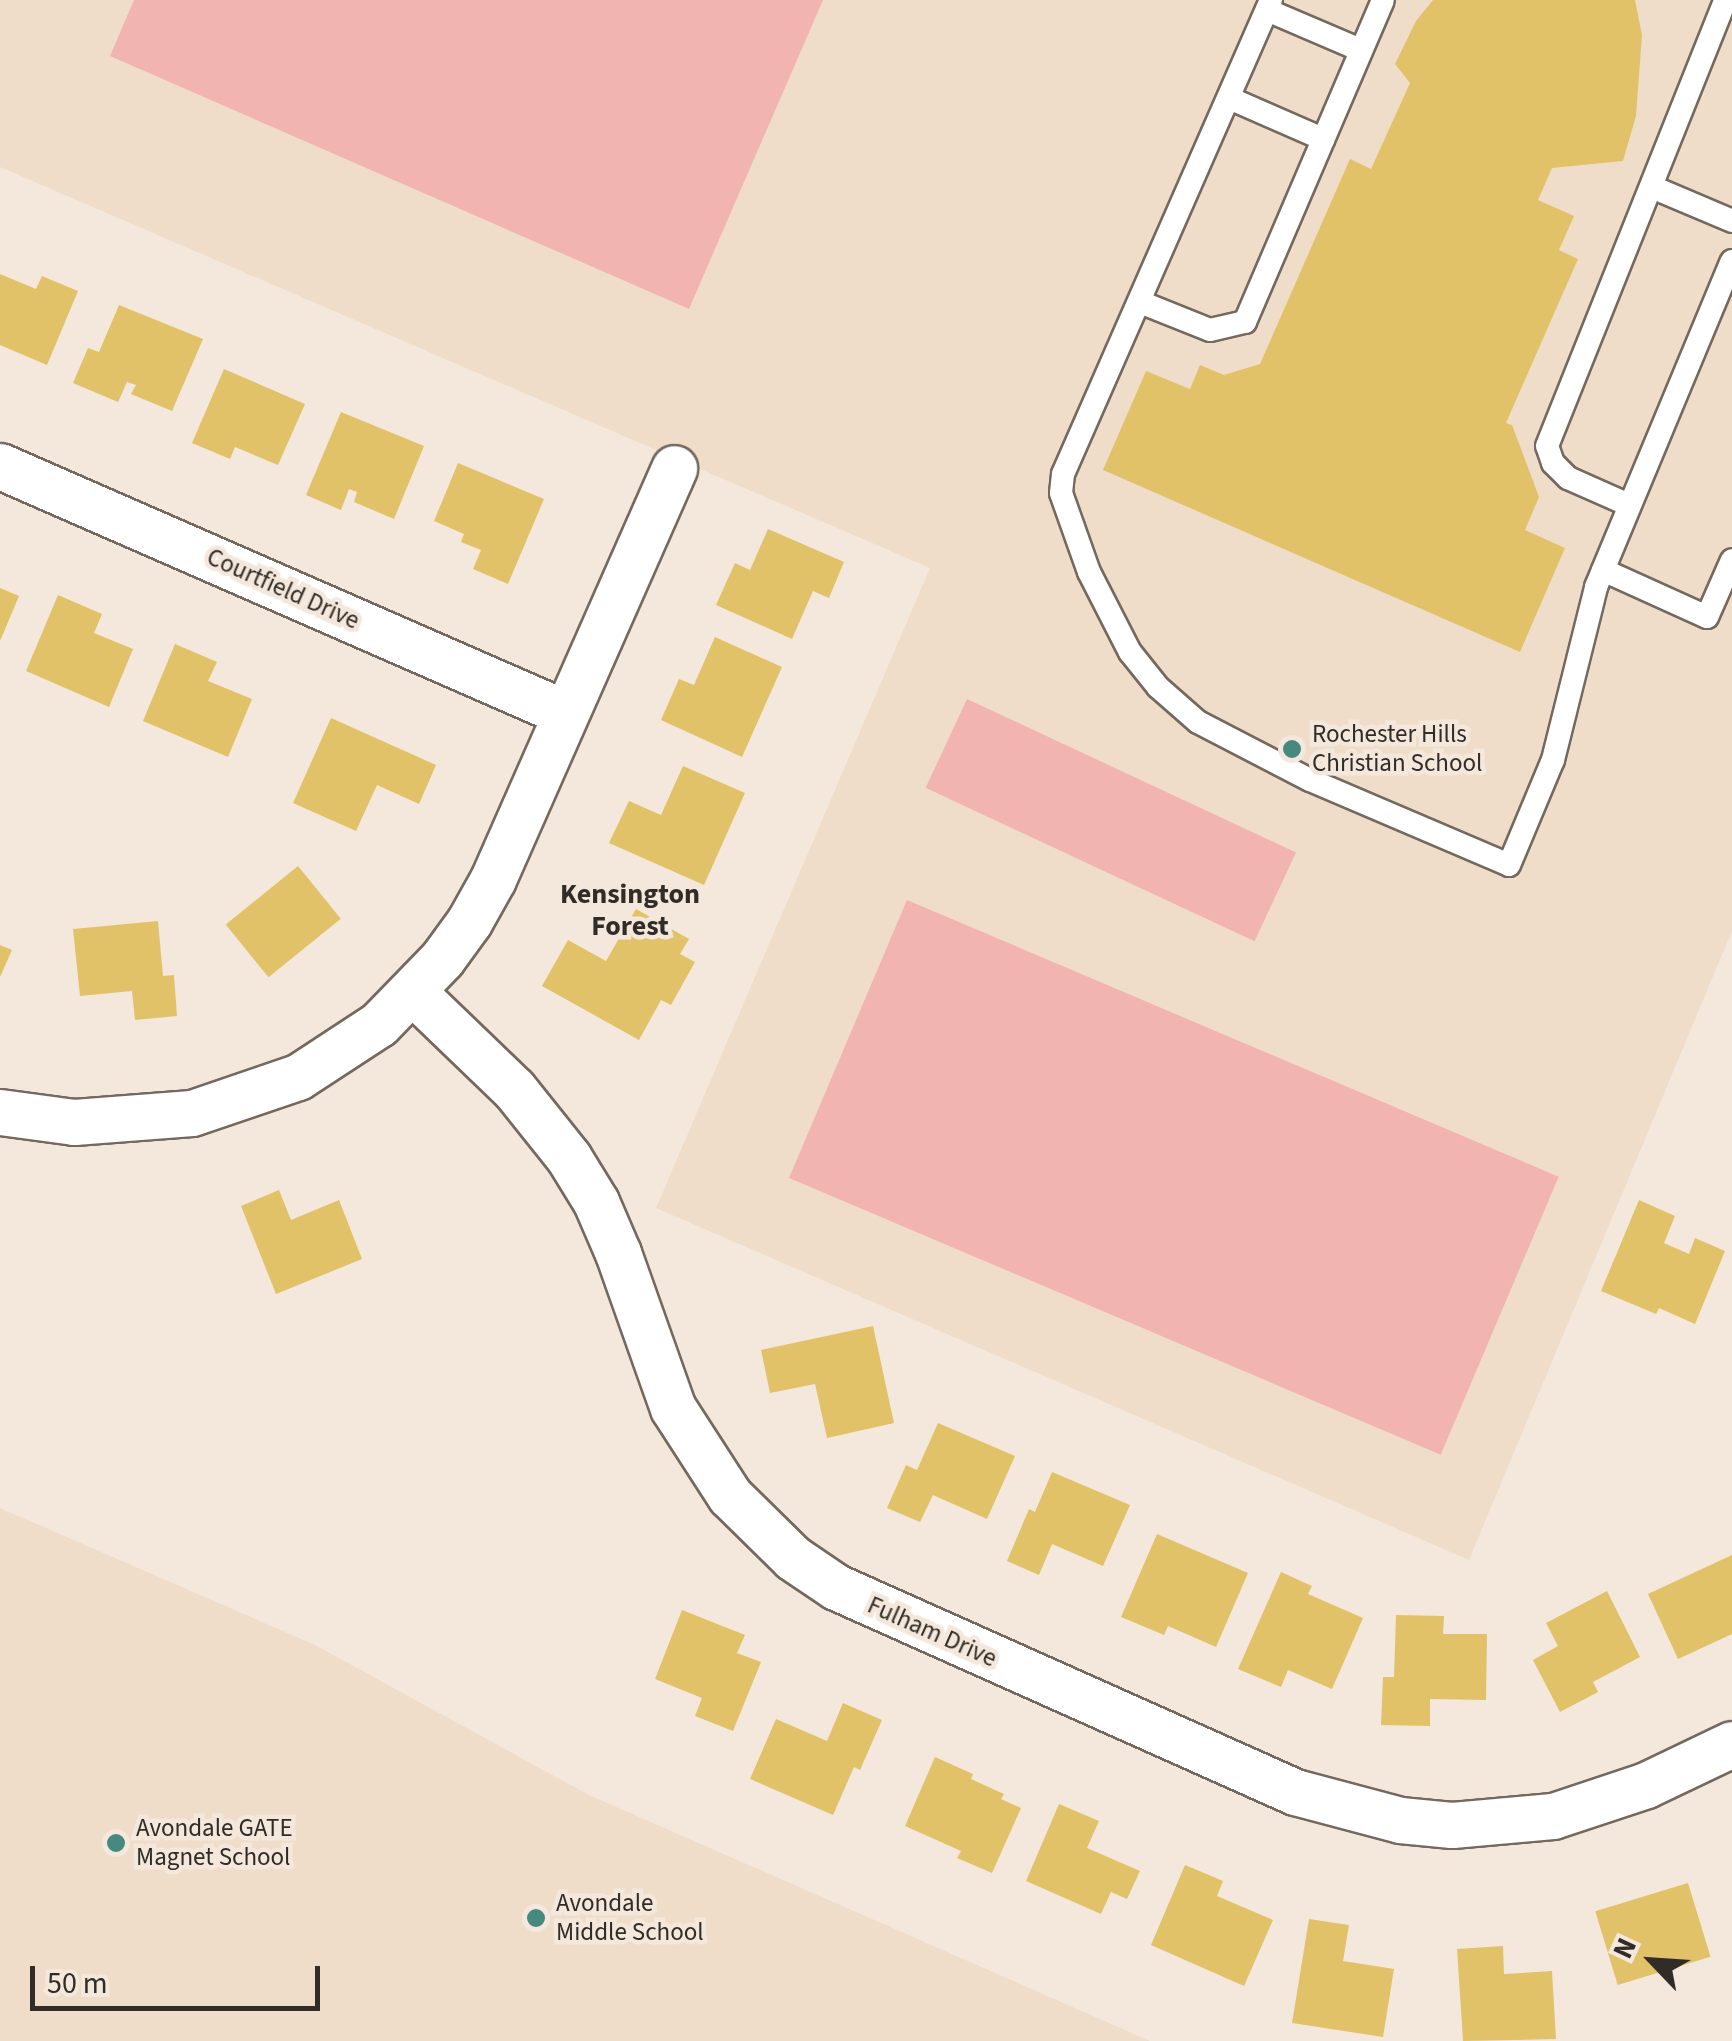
<!DOCTYPE html>
<html>
<head>
<meta charset="utf-8">
<style>
  body { margin:0 }
  #map { position:relative; width:1732px; height:2041px; overflow:hidden; background:#f4e7db; font-family:"Source Sans 3",sans-serif }
  div>[style] { position:absolute }
  .built>* { inset:0; background:#efddca }
  .green>* { inset:0; background:#f2b4b1; transform-origin:0 0 }
  .building>* { inset:0; background:#e1c269; transform-origin:0 0 }
  .roads { filter:drop-shadow(2px 0 #74695e) drop-shadow(-2px 0 #74695e) drop-shadow(0 2px #74695e) drop-shadow(0 -2px #74695e) }
  .service>* { height:22px; margin:-11px; padding:0 11px; transform-origin:11px; border-radius:11px; background:#fff }
  .minor>* { height:45px; margin:-22.5px; padding:0 22.5px; transform-origin:22.5px; border-radius:22.5px; background:#fff }
  .dots>* { width:28px; height:28px; translate:-50% -50%; box-sizing:border-box; border:5px solid #f4e7db; border-radius:50% }
  span { translate:-50% -50%; white-space:nowrap; text-align:center; line-height:1.15; -webkit-text-stroke:9px #f4e7db; paint-order:stroke }
  .street-label { font-size:25px; color:#312c27 }
  .poi-label { font-size:25px; color:#312c27 }
  .left { translate:0 -50%; text-align:left }
  .neighbourhood-label { font-size:28px; color:#312c27; font-weight:700 }
  .north { position:absolute; left:1602px; top:1911px; width:100px; height:100px; -webkit-text-stroke:8px #f4e7db; paint-order:stroke; rotate:295deg; font-size:28px; font-weight:700; line-height:40px; text-align:center; color:#312c27 }
  .north::after { content:''; display:block; margin:auto; width:35px; height:45px; background:#312c27; clip-path:polygon(50% 0,100% 100%,50% 72%,0 100%) }
  .scale { position:absolute; left:30px; top:1966px; width:290px; height:45px; box-sizing:border-box; border:5px solid #312c27; border-top:0; padding-left:12px; font-size:30px; line-height:35px; white-space:nowrap; color:#312c27; -webkit-text-stroke:8px #f4e7db; paint-order:stroke }
</style>
</head>
<body>
<div id="map">
  <div class="built">
    <div style="clip-path:polygon(0 0,1732px 0,1732px 931px,1469px 1560px,656px 1208px,930px 568px,0 167px)"></div>
    <div style="clip-path:polygon(0 1508px,315px 1645px,589px 1795px,1150px 2041px,0 2041px)"></div>
  </div>
  <div class="green">
    <div style="clip-path:polygon(134px 0,823px 0,689px 309px,110px 56px)"></div>
    <div style="left:967px;top:699px;width:363px;height:98px;rotate:25deg"></div>
    <div style="left:907px;top:900px;width:708px;height:302px;rotate:23deg"></div>
  </div>
  <div class="building">
    <div style="clip-path:polygon(1433px 0,1635px 0,1642px 35px,1636px 116px,1623px 161px,1552px 168px,1538px 200px,1574px 216px,1559px 250px,1578px 259px,1506px 423px,1512px 425px,1539px 497px,1525px 530px,1565px 548px,1520px 652px,1103px 470px,1146px 371px,1190px 389px,1200px 365px,1224px 375px,1260px 364px,1350px 159px,1371px 169px,1410px 83px,1395px 64px,1416px 21px)"></div>
    <div style="clip-path:polygon(0 274px,36px 289px,42px 276px,78px 291px,47px 365px,0 345px)"></div>
    <div style="clip-path:polygon(119px 305px,203px 339px,172px 411px,131px 394px,136px 385px,127px 382px,118px 402px,73px 383px,88px 348px,99px 352px)"></div>
    <div style="clip-path:polygon(224px 369px,305px 404px,278px 465px,235px 447px,230px 459px,192px 443px)"></div>
    <div style="clip-path:polygon(341px 412px,424px 446px,394px 519px,354px 502px,357px 492px,349px 489px,341px 510px,306px 495px)"></div>
    <div style="clip-path:polygon(458px 463px,544px 499px,508px 584px,473px 569px,481px 550px,461px 542px,464px 534px,434px 521px)"></div>
    <div style="clip-path:polygon(768px 529px,844px 562px,829px 598px,813px 591px,792px 639px,716px 605px,735px 563px,750px 570px)"></div>
    <div style="clip-path:polygon(0 588px,19px 596px,0 641px)"></div>
    <div style="clip-path:polygon(58px 595px,102px 614px,94px 633px,133px 649px,109px 707px,26px 671px)"></div>
    <div style="clip-path:polygon(715px 637px,782px 667px,742px 757px,661px 720px,679px 679px,694px 685px)"></div>
    <div style="clip-path:polygon(175px 644px,217px 662px,208px 681px,252px 699px,228px 757px,143px 721px)"></div>
    <div style="clip-path:polygon(331px 718px,436px 765px,419px 804px,377px 785px,356px 831px,293px 803px)"></div>
    <div style="clip-path:polygon(683px 766px,745px 793px,704px 885px,609px 843px,629px 801px,661px 815px)"></div>
    <div style="left:298px;top:866px;width:68px;height:93px;rotate:51deg"></div>
    <div style="clip-path:polygon(636px 909px,689px 939px,680px 954px,695px 962px,671px 1005px,661px 1000px,639px 1040px,542px 986px,568px 940px,606px 961px)"></div>
    <div style="clip-path:polygon(158px 921px,163px 976px,174px 975px,177px 1016px,135px 1020px,132px 991px,80px 996px,73px 929px)"></div>
    <div style="clip-path:polygon(0 945px,12px 950px,0 977px)"></div>
    <div style="clip-path:polygon(279px 1190px,291px 1220px,339px 1200px,362px 1259px,276px 1294px,241px 1206px)"></div>
    <div style="clip-path:polygon(1639px 1200px,1675px 1216px,1664px 1243px,1689px 1254px,1695px 1238px,1725px 1251px,1695px 1324px,1659px 1308px,1656px 1314px,1601px 1291px)"></div>
    <div style="clip-path:polygon(873px 1326px,894px 1423px,827px 1438px,815px 1384px,770px 1393px,761px 1350px)"></div>
    <div style="clip-path:polygon(938px 1423px,1015px 1456px,987px 1519px,933px 1495px,920px 1522px,887px 1508px,906px 1465px,917px 1470px)"></div>
    <div style="clip-path:polygon(1052px 1472px,1130px 1505px,1103px 1566px,1052px 1544px,1039px 1575px,1007px 1561px,1029px 1509px,1035px 1512px)"></div>
    <div style="clip-path:polygon(1157px 1534px,1248px 1573px,1216px 1647px,1168px 1626px,1164px 1635px,1121px 1617px)"></div>
    <div style="clip-path:polygon(1732px 1555px,1732px 1634px,1678px 1659px,1648px 1594px)"></div>
    <div style="clip-path:polygon(1281px 1572px,1312px 1586px,1308px 1594px,1363px 1618px,1332px 1689px,1288px 1670px,1281px 1687px,1238px 1669px)"></div>
    <div style="clip-path:polygon(1607px 1591px,1640px 1657px,1593px 1682px,1598px 1692px,1560px 1712px,1533px 1660px,1558px 1646px,1546px 1623px)"></div>
    <div style="clip-path:polygon(682px 1610px,745px 1635px,737px 1653px,761px 1662px,733px 1731px,695px 1716px,702px 1698px,655px 1679px)"></div>
    <div style="clip-path:polygon(1396px 1615px,1444px 1616px,1443px 1634px,1487px 1634px,1486px 1700px,1430px 1699px,1430px 1726px,1381px 1725px,1383px 1677px,1394px 1677px)"></div>
    <div style="clip-path:polygon(843px 1703px,882px 1720px,860px 1770px,854px 1767px,833px 1815px,750px 1779px,776px 1719px,827px 1741px)"></div>
    <div style="clip-path:polygon(935px 1757px,973px 1774px,971px 1779px,1004px 1794px,1001px 1799px,1021px 1808px,992px 1873px,957px 1858px,961px 1851px,905px 1826px)"></div>
    <div style="clip-path:polygon(1059px 1804px,1099px 1821px,1087px 1848px,1140px 1871px,1127px 1899px,1111px 1892px,1101px 1914px,1026px 1881px)"></div>
    <div style="clip-path:polygon(1185px 1865px,1223px 1881px,1217px 1896px,1273px 1920px,1244px 1986px,1151px 1945px)"></div>
    <div style="left:1688px;top:1883px;width:77px;height:97px;rotate:73deg"></div>
    <div style="clip-path:polygon(1309px 1919px,1349px 1925px,1343px 1961px,1394px 1969px,1383px 2037px,1292px 2023px)"></div>
    <div style="clip-path:polygon(1503px 1946px,1504px 1974px,1552px 1971px,1556px 2039px,1463px 2041px,1457px 1949px)"></div>
  </div>
  <div class="roads">
    <div class="service">
      <div style="left:1271px;top:0;width:518px;rotate:113.69deg"></div>
      <div style="left:1063px;top:474px;width:19px;rotate:96deg"></div>
      <div style="left:1061px;top:493px;width:84px;rotate:70.5deg"></div>
      <div style="left:1089px;top:572px;width:90px;rotate:62.9deg"></div>
      <div style="left:1130px;top:652px;width:45px;rotate:51.3deg"></div>
      <div style="left:1158px;top:687px;width:53px;rotate:41.2deg"></div>
      <div style="left:1198px;top:722px;width:126px;rotate:27.4deg"></div>
      <div style="left:1310px;top:780px;width:216px;rotate:23.1deg"></div>
      <div style="left:1509px;top:865px;width:114px;rotate:-67.3deg"></div>
      <div style="left:1553px;top:760px;width:178px;rotate:-76deg"></div>
      <div style="left:1596px;top:587px;width:353px;rotate:-67.4deg"></div>
      <div style="left:1267px;top:10px;width:102px;rotate:23.1deg"></div>
      <div style="left:1229px;top:98px;width:103px;rotate:23.6deg"></div>
      <div style="left:1652px;top:187px;width:87px;rotate:23deg"></div>
      <div style="left:1140px;top:302px;width:75px;rotate:21.8deg"></div>
      <div style="left:1210px;top:330px;width:36px;rotate:-13deg"></div>
      <div style="left:1245px;top:322px;width:350px;rotate:-66.8deg"></div>
      <div style="left:1629px;top:505px;width:67px;rotate:-156.1deg"></div>
      <div style="left:1568px;top:478px;width:21px;rotate:-135deg"></div>
      <div style="left:1553px;top:463px;width:18px;rotate:-109deg"></div>
      <div style="left:1547px;top:446px;width:480px;rotate:-68.2deg"></div>
      <div style="left:1603px;top:570px;width:114px;rotate:24.3deg"></div>
      <div style="left:1707px;top:617px;width:62px;rotate:-66.3deg"></div>
    </div>
    <div class="minor">
      <div style="left:0;top:466px;width:617px;rotate:23.61deg"></div>
      <div style="left:412px;top:991px;width:141px;rotate:43.9deg"></div>
      <div style="left:514px;top:1089px;width:88px;rotate:51.4deg"></div>
      <div style="left:569px;top:1158px;width:52px;rotate:58.5deg"></div>
      <div style="left:596px;top:1202px;width:56px;rotate:66.7deg"></div>
      <div style="left:618px;top:1253px;width:164px;rotate:70.5deg"></div>
      <div style="left:673px;top:1408px;width:105px;rotate:57.1deg"></div>
      <div style="left:730px;top:1496px;width:88px;rotate:44.5deg"></div>
      <div style="left:793px;top:1558px;width:52px;rotate:34deg"></div>
      <div style="left:836px;top:1587px;width:503px;rotate:24.07deg"></div>
      <div style="left:1295px;top:1792px;width:109px;rotate:14.9deg"></div>
      <div style="left:1400px;top:1820px;width:52px;rotate:5.5deg"></div>
      <div style="left:1452px;top:1825px;width:101px;rotate:-5.1deg"></div>
      <div style="left:1553px;top:1816px;width:98px;rotate:-18.4deg"></div>
      <div style="left:1646px;top:1785px;width:95px;rotate:-25.5deg"></div>
      <div style="left:0;top:1112px;width:75px;rotate:7.7deg"></div>
      <div style="left:74px;top:1122px;width:118px;rotate:-4.4deg"></div>
      <div style="left:192px;top:1113px;width:112px;rotate:-18.8deg"></div>
      <div style="left:298px;top:1077px;width:97px;rotate:-33.2deg"></div>
      <div style="left:379px;top:1024px;width:91px;rotate:-45.9deg"></div>
      <div style="left:442px;top:959px;width:46px;rotate:-53.9deg"></div>
      <div style="left:469px;top:922px;width:49px;rotate:-60.8deg"></div>
      <div style="left:493px;top:879px;width:449px;rotate:-66.2deg"></div>
    </div>
  </div>
  <div class="dots">
    <div style="left:1292px;top:749px;background:#45897f"></div>
    <div style="left:116px;top:1843px;background:#45897f"></div>
    <div style="left:536px;top:1918px;background:#45897f"></div>
  </div>
  <div class="street-label">
    <span style="left:283px;top:589px;rotate:24deg">Courtfield Drive</span>
    <span style="left:932px;top:1632px;rotate:24deg">Fulham Drive</span>
  </div>
  <div class="poi-label">
    <span class="left" style="left:1312px;top:749px">Rochester Hills<br>Christian School</span>
    <span class="left" style="left:136px;top:1843px">Avondale GATE<br>Magnet School</span>
    <span class="left" style="left:556px;top:1918px">Avondale<br>Middle School</span>
  </div>
  <div class="neighbourhood-label">
    <span style="left:630px;top:910px">Kensington<br>Forest</span>
  </div>
  <div class="north">N</div>
  <div class="scale">50 m</div>
</div>
</body>
</html>
